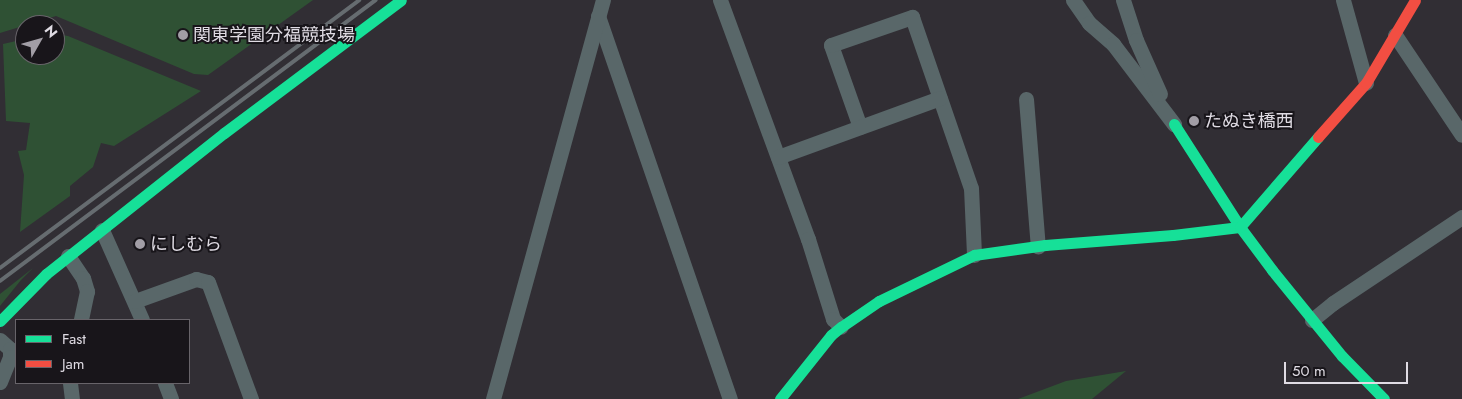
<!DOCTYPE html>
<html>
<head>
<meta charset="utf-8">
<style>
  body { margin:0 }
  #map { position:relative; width:1462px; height:399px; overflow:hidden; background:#312e34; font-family:Jost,"Noto Sans JP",sans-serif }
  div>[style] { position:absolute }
  .green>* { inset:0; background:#2f5134 }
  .street>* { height:15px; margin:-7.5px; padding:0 7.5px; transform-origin:7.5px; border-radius:7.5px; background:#596769 }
  .fast>* { height:11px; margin:-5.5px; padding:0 5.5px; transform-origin:5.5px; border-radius:5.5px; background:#16e098 }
  .jam>* { height:11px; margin:-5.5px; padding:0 5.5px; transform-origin:5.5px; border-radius:5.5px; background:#f24e42 }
  .rail>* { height:4px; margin:-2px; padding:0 2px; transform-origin:2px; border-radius:2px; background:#666c70 }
  .dots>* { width:14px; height:14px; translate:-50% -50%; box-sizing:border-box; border:2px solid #18151a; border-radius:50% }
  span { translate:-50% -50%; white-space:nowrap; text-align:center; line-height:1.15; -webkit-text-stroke:4px #18151a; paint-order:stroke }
  .poi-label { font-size:18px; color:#dfdbe3 }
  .left { translate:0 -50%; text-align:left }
  .legend { position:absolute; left:15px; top:319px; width:175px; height:65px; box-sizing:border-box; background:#18151a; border:1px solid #68646a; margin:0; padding:6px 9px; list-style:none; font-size:15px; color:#dfdbe3 }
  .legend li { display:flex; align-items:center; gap:10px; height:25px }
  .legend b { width:25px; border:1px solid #68646a }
  .north { position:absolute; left:15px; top:15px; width:50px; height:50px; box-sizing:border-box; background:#18151a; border:1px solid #68646a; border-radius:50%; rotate:52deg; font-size:14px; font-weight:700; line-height:20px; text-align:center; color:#dfdbe3 }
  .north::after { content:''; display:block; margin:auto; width:18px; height:22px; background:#a29ea6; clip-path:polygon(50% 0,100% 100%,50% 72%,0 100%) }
  .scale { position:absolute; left:1284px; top:362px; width:124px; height:22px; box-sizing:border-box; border:2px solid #dfdbe3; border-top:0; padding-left:6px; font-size:15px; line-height:18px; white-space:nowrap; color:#dfdbe3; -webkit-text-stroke:4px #18151a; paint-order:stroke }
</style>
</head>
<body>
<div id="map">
  <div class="green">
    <div style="clip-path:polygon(0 0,313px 0,208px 75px,194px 74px,56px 16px,0 33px)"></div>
    <div style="clip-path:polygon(55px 34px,68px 36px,201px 91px,114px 146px,101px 143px,93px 167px,70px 186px,70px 196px,20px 232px,24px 175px,18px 151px,26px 150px,30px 123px,6px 121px,3px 44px,25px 39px,25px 55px,55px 55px)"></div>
    <div style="clip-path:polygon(33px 268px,21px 280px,0 306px,0 294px)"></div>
    <div style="clip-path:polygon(1126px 371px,1092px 399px,1018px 399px,1066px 381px)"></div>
  </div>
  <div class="street">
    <div style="left:720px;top:0;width:255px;rotate:69.8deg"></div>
    <div style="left:808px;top:239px;width:84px;rotate:72.6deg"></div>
    <div style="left:833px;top:319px;width:11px;rotate:45deg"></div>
    <div style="left:1073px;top:0;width:28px;rotate:55deg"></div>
    <div style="left:1089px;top:23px;width:32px;rotate:41deg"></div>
    <div style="left:1113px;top:44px;width:101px;rotate:52.7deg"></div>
    <div style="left:1123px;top:0;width:42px;rotate:72deg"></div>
    <div style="left:1136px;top:40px;width:59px;rotate:66deg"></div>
    <div style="left:1343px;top:0;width:86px;rotate:74.5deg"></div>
    <div style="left:598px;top:16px;width:405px;rotate:71deg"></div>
    <div style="left:1395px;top:35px;width:120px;rotate:56.2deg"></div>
    <div style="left:1026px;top:99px;width:148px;rotate:85.4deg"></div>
    <div style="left:860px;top:127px;width:87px;rotate:-109.5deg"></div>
    <div style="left:831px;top:45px;width:86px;rotate:-19.1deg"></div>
    <div style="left:912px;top:17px;width:181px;rotate:71deg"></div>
    <div style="left:971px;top:188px;width:67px;rotate:87.4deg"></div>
    <div style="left:778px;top:157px;width:172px;rotate:-20deg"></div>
    <div style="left:102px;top:230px;width:98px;rotate:66deg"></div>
    <div style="left:68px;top:256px;width:27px;rotate:56deg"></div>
    <div style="left:83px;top:278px;width:14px;rotate:73deg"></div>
    <div style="left:87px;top:291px;width:30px;rotate:102deg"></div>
    <div style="left:135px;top:301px;width:65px;rotate:-19.8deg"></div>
    <div style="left:196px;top:279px;width:12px;rotate:14deg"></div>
    <div style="left:208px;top:282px;width:125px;rotate:69.8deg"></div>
    <div style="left:1312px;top:320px;width:27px;rotate:-39deg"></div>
    <div style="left:1333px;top:303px;width:155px;rotate:-33.7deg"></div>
    <div style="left:0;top:340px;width:13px;rotate:42deg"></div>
    <div style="left:10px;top:349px;width:8px;rotate:90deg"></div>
    <div style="left:10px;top:357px;width:27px;rotate:112deg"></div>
    <div style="left:70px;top:383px;width:16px;rotate:83deg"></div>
    <div style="left:165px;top:383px;width:17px;rotate:69deg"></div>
    <div style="left:493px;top:399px;width:414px;rotate:-74.6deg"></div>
  </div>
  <div class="fast">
    <div style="left:1174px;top:124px;width:122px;rotate:57.3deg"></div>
    <div style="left:1240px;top:227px;width:54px;rotate:53.3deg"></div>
    <div style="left:1272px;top:270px;width:111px;rotate:50.9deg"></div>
    <div style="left:1342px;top:356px;width:60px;rotate:45.7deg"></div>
    <div style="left:0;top:321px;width:66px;rotate:-45.6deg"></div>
    <div style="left:46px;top:274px;width:227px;rotate:-38.4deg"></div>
    <div style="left:224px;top:133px;width:221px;rotate:-36.9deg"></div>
    <div style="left:780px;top:399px;width:82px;rotate:-51.4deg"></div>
    <div style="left:831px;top:335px;width:13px;rotate:-39deg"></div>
    <div style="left:841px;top:327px;width:46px;rotate:-34.4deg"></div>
    <div style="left:879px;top:301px;width:106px;rotate:-25.8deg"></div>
    <div style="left:974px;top:255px;width:72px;rotate:-8deg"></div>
    <div style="left:1045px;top:245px;width:128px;rotate:-4.5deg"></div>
    <div style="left:1173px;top:235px;width:67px;rotate:-6.8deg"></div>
    <div style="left:1240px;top:227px;width:119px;rotate:-49.1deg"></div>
  </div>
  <div class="jam">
    <div style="left:1318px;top:137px;width:72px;rotate:-48.4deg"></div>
    <div style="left:1366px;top:83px;width:96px;rotate:-59.4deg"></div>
  </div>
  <div class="rail">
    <div style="left:0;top:268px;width:448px;rotate:-36.7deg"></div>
    <div style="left:0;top:281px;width:469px;rotate:-36.8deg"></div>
  </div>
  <div class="dots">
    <div style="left:183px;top:35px;background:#a29ea6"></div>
    <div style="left:1194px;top:121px;background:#a29ea6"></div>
    <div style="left:140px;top:244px;background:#a29ea6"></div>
  </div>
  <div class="poi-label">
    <span class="left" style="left:193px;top:35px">関東学園分福競技場</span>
    <span class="left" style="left:1204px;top:121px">たぬき橋西</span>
    <span class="left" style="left:150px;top:244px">にしむら</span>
  </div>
  <ul class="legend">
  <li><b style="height:6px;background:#16e098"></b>Fast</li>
  <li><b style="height:6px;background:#f24e42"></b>Jam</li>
  </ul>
  <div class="north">N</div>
  <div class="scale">50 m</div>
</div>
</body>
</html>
